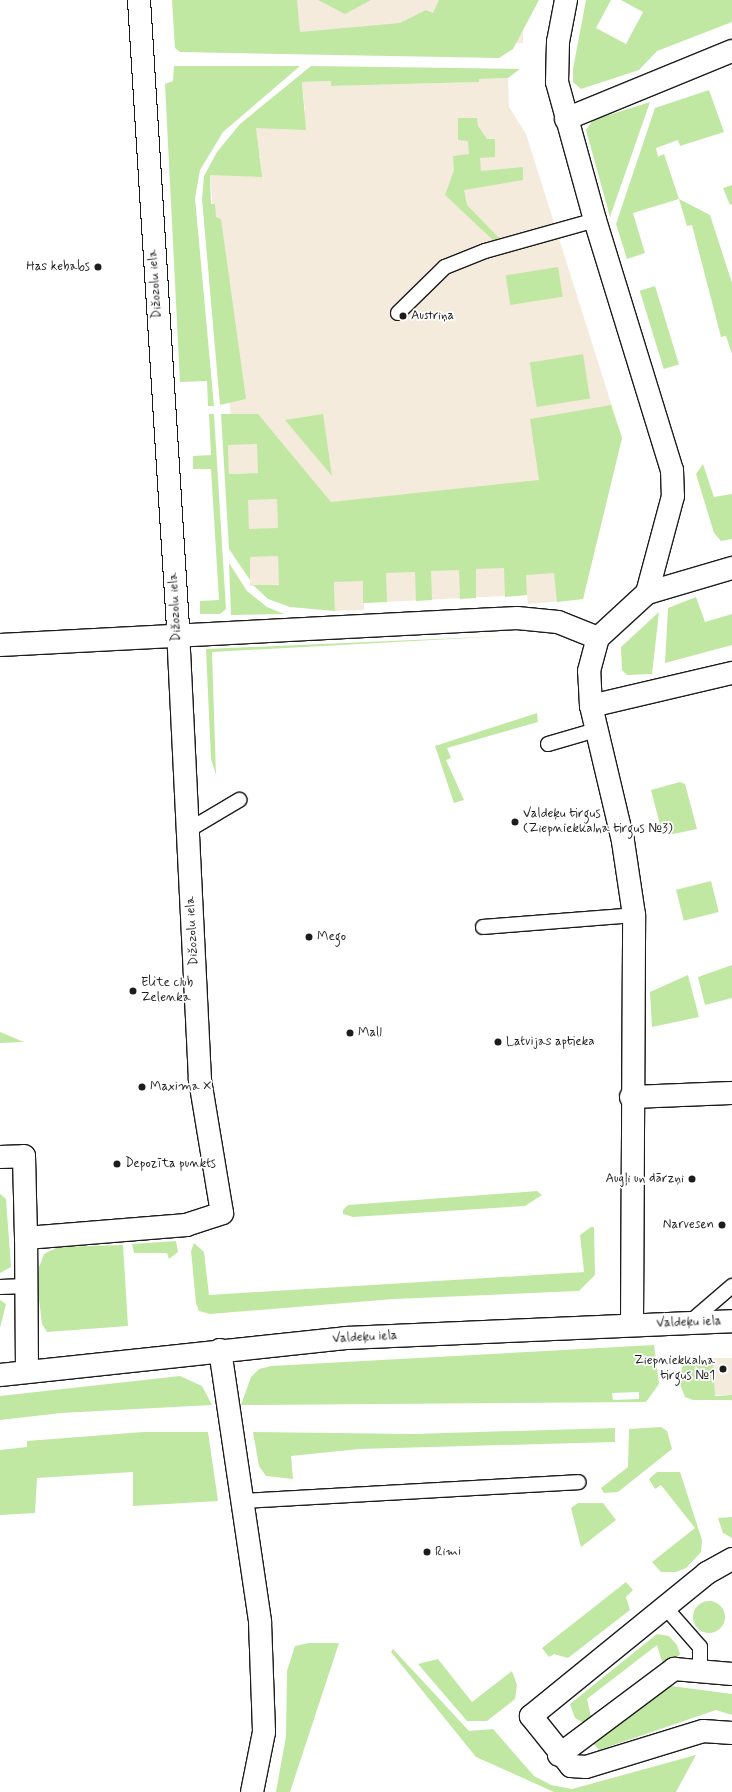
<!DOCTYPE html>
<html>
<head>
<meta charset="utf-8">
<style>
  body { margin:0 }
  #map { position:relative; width:732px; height:1792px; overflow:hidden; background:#fff; font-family:Mynerve,sans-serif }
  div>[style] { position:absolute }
  .built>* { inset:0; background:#f4ebdd; transform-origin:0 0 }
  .green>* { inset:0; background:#c1e8a3; transform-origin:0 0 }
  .round { border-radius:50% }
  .roads { filter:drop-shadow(1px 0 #1c1c1c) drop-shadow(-1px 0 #1c1c1c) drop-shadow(0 1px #1c1c1c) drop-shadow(0 -1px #1c1c1c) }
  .service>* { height:14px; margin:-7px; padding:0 7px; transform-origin:7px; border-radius:7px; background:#fff }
  .minor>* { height:22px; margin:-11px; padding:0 11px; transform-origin:11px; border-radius:11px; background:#fff }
  .tertiary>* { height:22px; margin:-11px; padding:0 11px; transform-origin:11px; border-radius:11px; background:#fff }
  .dots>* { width:11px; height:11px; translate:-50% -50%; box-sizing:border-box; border:2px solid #fff; border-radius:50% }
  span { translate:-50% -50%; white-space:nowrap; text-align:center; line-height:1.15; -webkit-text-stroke:3.5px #fff; paint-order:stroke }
  .poi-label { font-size:13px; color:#1c1c1c }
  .right { translate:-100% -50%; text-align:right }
  .left { translate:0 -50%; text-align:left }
  .street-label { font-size:13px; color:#1c1c1c }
</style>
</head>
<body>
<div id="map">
  <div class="built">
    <div style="left:182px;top:0;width:341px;height:43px"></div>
    <div style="clip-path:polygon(508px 78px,509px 107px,526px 134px,622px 438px,583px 599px,528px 604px,527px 595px,364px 603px,364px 610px,335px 611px,334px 582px,250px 586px,247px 473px,229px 474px,228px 444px,233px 444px,210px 175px,239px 174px,239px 177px,262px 156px,257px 157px,256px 128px,285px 127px,285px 130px,305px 111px,302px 82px,331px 81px,331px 86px,479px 82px,479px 79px)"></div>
    <div style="left:732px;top:1358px;width:37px;height:19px;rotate:90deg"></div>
  </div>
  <div class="green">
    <div style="clip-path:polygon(172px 0,297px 0,300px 32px,400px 23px,426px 10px,433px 13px,439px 0,539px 0,513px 49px,499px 58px,180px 52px,175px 48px)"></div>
    <div style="clip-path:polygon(318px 0,371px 0,345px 14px)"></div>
    <div style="clip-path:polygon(586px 0,611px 0,596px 28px,626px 44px,643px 12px,621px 0,732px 0,732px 22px,657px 51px,639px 70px,581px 89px,573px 82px,573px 69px)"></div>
    <div style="clip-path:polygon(174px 66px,300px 66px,223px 132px,200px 170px,195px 198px,214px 406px,208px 406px,207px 381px,180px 382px,165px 84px,173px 81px)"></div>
    <div style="clip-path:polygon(311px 66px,520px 69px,508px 78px,479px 79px,479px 82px,331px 86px,331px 81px,302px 82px,306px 130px,256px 128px,262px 177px,210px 175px,211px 204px,215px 204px,216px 217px,221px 219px,246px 399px,220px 405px,202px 199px,204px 176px,217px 152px,240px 124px)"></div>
    <div style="clip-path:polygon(709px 90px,724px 132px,680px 146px,678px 140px,656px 148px,658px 157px,664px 154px,679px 199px,710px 215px,732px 283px,732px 354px,726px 336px,721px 337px,692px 225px,687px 226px,679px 199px,633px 213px,645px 253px,627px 259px,616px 224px,655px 108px)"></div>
    <div style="clip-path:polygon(650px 102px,610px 217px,586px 130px,593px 120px)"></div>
    <div style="clip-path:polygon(458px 118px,477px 118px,478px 126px,487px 139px,495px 139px,495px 157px,480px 158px,481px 171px,523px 167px,523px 180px,464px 190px,467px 205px,499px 238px,493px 240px,445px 195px,454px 170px,453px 156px,469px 154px,468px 141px,458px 140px)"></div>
    <div style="clip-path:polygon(732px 185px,732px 204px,730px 205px,723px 188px)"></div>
    <div style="left:558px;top:267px;width:30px;height:53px;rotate:81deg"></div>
    <div style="left:655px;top:286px;width:82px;height:16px;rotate:73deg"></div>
    <div style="left:583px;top:354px;width:45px;height:54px;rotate:81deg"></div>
    <div style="clip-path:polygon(evenodd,611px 405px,622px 438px,583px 599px,557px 602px,554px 573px,526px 575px,527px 595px,505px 597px,504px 568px,476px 569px,476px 598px,460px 599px,459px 570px,431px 571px,432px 600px,416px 601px,415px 572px,386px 573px,387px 602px,363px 603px,363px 581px,334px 582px,335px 611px,290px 607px,268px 599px,253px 585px,279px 585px,278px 556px,250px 557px,250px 580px,229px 549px,221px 414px,258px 414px,331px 502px,539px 480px,530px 419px,611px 405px,257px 444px,258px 473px,229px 474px,228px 445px,257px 444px,611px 405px,277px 499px,278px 528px,249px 529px,248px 500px,277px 499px)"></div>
    <div style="clip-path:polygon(209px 414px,214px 414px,226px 609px,220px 614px,200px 614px,200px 601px,219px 600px,211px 469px,193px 469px,193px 456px,211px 455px)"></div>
    <div style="clip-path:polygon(323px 414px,332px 476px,285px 420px)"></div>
    <div style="clip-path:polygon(703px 464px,714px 497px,732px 494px,732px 539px,721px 541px,714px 533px,696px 474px)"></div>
    <div style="clip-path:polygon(229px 563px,247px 591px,267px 607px,284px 614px,231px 615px)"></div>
    <div style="clip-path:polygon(696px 597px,705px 622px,732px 614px,732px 645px,665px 663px,668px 608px)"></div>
    <div style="clip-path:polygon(659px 612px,652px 674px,627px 675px,622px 670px,621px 647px)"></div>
    <div style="clip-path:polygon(525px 635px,212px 652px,216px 775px,211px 759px,206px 649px)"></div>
    <div style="clip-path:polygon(537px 713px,538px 722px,447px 748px,451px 758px,446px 760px,464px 800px,454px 803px,435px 746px)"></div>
    <div style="clip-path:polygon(680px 782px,685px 784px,697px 829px,673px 834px,662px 832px,651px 790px)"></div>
    <div style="left:711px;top:881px;width:32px;height:36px;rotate:76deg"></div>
    <div style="clip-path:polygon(732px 965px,732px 998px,705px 1005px,698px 977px)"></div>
    <div style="clip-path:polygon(688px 975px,699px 1017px,652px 1027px,650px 992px)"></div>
    <div style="clip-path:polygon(0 1032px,24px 1042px,0 1043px)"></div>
    <div style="clip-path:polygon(537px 1191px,542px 1195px,525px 1206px,353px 1217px,343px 1214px,343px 1210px,348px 1205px)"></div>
    <div style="clip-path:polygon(0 1194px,6px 1199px,11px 1267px,0 1273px)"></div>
    <div style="clip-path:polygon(591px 1227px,594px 1227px,595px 1275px,579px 1291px,394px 1299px,210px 1314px,199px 1311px,196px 1303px,191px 1251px,194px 1243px,204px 1252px,209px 1295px,584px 1272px,580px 1235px)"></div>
    <div style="clip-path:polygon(176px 1241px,178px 1252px,169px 1259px,167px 1253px,134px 1253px,132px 1244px)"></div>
    <div style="clip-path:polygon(123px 1245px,128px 1326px,47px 1332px,42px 1324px,36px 1275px,44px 1254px,58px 1247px)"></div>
    <div style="clip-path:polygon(0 1300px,6px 1304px,0 1328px)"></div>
    <div style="clip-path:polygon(evenodd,654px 1345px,659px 1384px,646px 1402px,241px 1405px,251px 1377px,259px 1369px,271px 1366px,654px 1345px,612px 1393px,639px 1392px,639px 1399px,613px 1400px,612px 1393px)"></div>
    <div style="clip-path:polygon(684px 1359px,713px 1359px,715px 1396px,732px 1395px,732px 1400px,693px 1400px,685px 1397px,679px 1382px)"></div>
    <div style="clip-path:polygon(180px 1376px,202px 1386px,212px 1405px,61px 1413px,0 1420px,0 1396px)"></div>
    <div style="clip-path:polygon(661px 1427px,667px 1431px,672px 1449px,618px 1492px,604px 1493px,601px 1488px,628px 1467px,629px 1429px)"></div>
    <div style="clip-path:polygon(615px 1428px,615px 1442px,359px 1449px,291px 1456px,293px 1479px,266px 1476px,259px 1466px,253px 1432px,413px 1434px)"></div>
    <div style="clip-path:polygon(143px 1432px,208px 1432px,218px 1501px,133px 1506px,133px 1472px,37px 1478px,35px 1513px,0 1515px,0 1450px,27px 1447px,27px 1441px)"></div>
    <div style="clip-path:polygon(657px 1472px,680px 1472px,702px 1540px,701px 1552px,686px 1568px,676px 1572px,661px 1572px,652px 1562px,695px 1528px,661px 1485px,655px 1489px,649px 1479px)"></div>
    <div style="clip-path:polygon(578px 1503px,603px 1503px,616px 1520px,581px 1547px,571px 1508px)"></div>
    <div style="clip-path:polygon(732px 1517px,732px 1538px,723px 1533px,718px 1518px)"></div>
    <div style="clip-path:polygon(626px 1582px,633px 1590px,626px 1597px,630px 1610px,568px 1658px,554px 1654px,549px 1657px,542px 1648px)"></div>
    <div class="round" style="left:693px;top:1601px;width:32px;height:32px"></div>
    <div style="clip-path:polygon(657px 1634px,669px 1636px,677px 1645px,680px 1654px,671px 1664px,663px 1665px,657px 1645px,587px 1699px,591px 1717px,584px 1723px,575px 1718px,570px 1704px)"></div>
    <div style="clip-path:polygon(309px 1643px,339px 1643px,290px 1792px,276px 1792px,286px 1736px,287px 1671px,295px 1646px)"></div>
    <div style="clip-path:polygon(393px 1649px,469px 1731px,493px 1729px,534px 1776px,551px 1785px,572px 1789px,696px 1755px,676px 1792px,554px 1792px,476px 1757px,391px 1652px)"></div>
    <div style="clip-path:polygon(438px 1659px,472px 1702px,512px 1671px,517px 1685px,515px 1699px,487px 1721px,467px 1721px,418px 1664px)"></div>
    <div style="clip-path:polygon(664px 1685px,732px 1694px,732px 1715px,716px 1710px,599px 1750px,593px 1743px)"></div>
  </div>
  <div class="roads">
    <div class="service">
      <div style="left:398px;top:313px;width:66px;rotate:-44.4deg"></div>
      <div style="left:445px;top:267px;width:43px;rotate:-21.8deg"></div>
      <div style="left:485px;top:251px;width:114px;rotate:-15.7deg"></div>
      <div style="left:548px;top:744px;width:50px;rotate:-16.3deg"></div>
      <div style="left:187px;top:831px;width:61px;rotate:-30.8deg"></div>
      <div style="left:483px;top:927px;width:151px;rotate:-4.5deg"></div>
      <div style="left:0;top:1287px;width:27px;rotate:-2deg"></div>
      <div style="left:689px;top:1323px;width:57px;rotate:-40.7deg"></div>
      <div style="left:241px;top:1501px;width:338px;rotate:-3.2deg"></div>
      <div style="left:665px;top:1607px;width:53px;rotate:48.8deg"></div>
      <div style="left:700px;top:1647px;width:24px;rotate:90deg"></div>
    </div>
    <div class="minor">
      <div style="left:566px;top:0;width:43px;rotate:100.8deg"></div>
      <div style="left:558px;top:42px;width:40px;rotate:91.4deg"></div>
      <div style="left:557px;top:82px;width:143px;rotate:74.6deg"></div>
      <div style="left:595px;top:220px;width:262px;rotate:72.9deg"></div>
      <div style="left:672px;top:470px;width:26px;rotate:88deg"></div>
      <div style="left:673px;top:496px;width:100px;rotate:105deg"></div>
      <div style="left:566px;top:119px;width:179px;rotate:-22.3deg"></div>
      <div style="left:0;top:645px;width:518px;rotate:-2.99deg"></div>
      <div style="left:517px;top:618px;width:41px;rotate:5.6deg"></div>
      <div style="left:558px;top:622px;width:43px;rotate:21.8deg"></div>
      <div style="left:591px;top:706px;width:145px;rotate:-13.2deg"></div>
      <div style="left:631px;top:1097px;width:101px;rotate:-2.3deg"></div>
      <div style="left:0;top:1157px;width:24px;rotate:-2deg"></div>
      <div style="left:24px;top:1156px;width:82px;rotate:88.6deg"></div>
      <div style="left:632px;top:1325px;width:410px;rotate:-89.7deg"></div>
      <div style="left:634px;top:915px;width:75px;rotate:-98.5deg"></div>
      <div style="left:623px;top:841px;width:139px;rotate:-103.3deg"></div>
      <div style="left:591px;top:706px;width:35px;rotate:-93deg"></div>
      <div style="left:589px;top:671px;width:34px;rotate:-75deg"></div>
      <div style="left:598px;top:638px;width:67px;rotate:-42.6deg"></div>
      <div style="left:647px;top:593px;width:89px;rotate:-16.4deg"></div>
      <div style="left:220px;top:1350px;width:275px;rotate:81.6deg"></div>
      <div style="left:260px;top:1622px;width:110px;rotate:87.9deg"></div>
      <div style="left:264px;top:1732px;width:61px;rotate:101.3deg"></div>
      <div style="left:27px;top:1372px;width:134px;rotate:-90.4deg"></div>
      <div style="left:26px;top:1238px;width:161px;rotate:-4.6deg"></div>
      <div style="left:186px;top:1225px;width:38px;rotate:-18deg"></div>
      <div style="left:222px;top:1213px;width:135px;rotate:-99.4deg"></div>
      <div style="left:200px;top:1080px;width:454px;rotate:-92.8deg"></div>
      <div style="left:178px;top:627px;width:628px;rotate:-93.56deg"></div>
      <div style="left:732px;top:1559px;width:29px;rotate:151deg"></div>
      <div style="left:707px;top:1573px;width:227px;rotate:140.9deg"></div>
      <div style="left:531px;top:1716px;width:64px;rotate:51.3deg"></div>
      <div style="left:571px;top:1766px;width:15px;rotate:4deg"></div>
      <div style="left:586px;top:1767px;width:122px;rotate:-17.1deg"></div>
      <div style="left:703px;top:1731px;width:29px;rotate:4deg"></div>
      <div style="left:559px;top:1755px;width:144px;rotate:-36.8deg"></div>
      <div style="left:674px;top:1669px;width:58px;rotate:4.9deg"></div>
    </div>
    <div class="tertiary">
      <div style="left:0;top:1375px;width:348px;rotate:-6.1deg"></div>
      <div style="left:346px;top:1338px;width:386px;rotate:-2.5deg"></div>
    </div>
  </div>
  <div class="dots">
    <div style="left:98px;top:267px;background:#1c1c1c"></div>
    <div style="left:403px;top:316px;background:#1c1c1c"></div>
    <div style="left:515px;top:822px;background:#1c1c1c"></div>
    <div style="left:309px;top:937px;background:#1c1c1c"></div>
    <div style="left:133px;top:991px;background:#1c1c1c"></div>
    <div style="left:350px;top:1033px;background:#1c1c1c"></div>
    <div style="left:498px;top:1042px;background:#1c1c1c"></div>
    <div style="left:142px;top:1087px;background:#1c1c1c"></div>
    <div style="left:117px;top:1164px;background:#1c1c1c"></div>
    <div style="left:692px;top:1179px;background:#1c1c1c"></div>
    <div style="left:722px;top:1225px;background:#1c1c1c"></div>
    <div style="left:723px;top:1369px;background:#1c1c1c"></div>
    <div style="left:427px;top:1552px;background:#1c1c1c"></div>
  </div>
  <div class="poi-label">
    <span class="right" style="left:90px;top:267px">Has kebabs</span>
    <span class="left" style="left:411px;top:316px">Austriņa</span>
    <span class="left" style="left:523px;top:822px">Valdeķu tirgus<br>(Ziepniekkalna tirgus №3)</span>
    <span class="left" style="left:317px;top:937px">Mego</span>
    <span class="left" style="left:141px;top:991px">Elite club<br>Zelenka</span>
    <span class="left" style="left:358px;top:1033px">Mall</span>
    <span class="left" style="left:506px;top:1042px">Latvijas aptieka</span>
    <span class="left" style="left:150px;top:1087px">Maxima X</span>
    <span class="left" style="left:125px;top:1164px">Depozīta punkts</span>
    <span class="right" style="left:684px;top:1179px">Augļi un dārzņi</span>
    <span class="right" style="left:714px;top:1225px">Narvesen</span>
    <span class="right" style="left:715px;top:1369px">Ziepniekkalna<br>tirgus №1</span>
    <span class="left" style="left:435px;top:1552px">Rimi</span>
  </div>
  <div class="street-label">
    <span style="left:156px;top:284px;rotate:-94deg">Dižozolu iela</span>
    <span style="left:176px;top:607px;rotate:-93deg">Dižozolu iela</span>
    <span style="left:193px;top:931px;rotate:-93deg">Dižozolu iela</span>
    <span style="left:689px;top:1323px;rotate:-2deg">Valdeķu iela</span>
    <span style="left:365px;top:1338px;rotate:-3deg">Valdeķu iela</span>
  </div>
</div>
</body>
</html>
